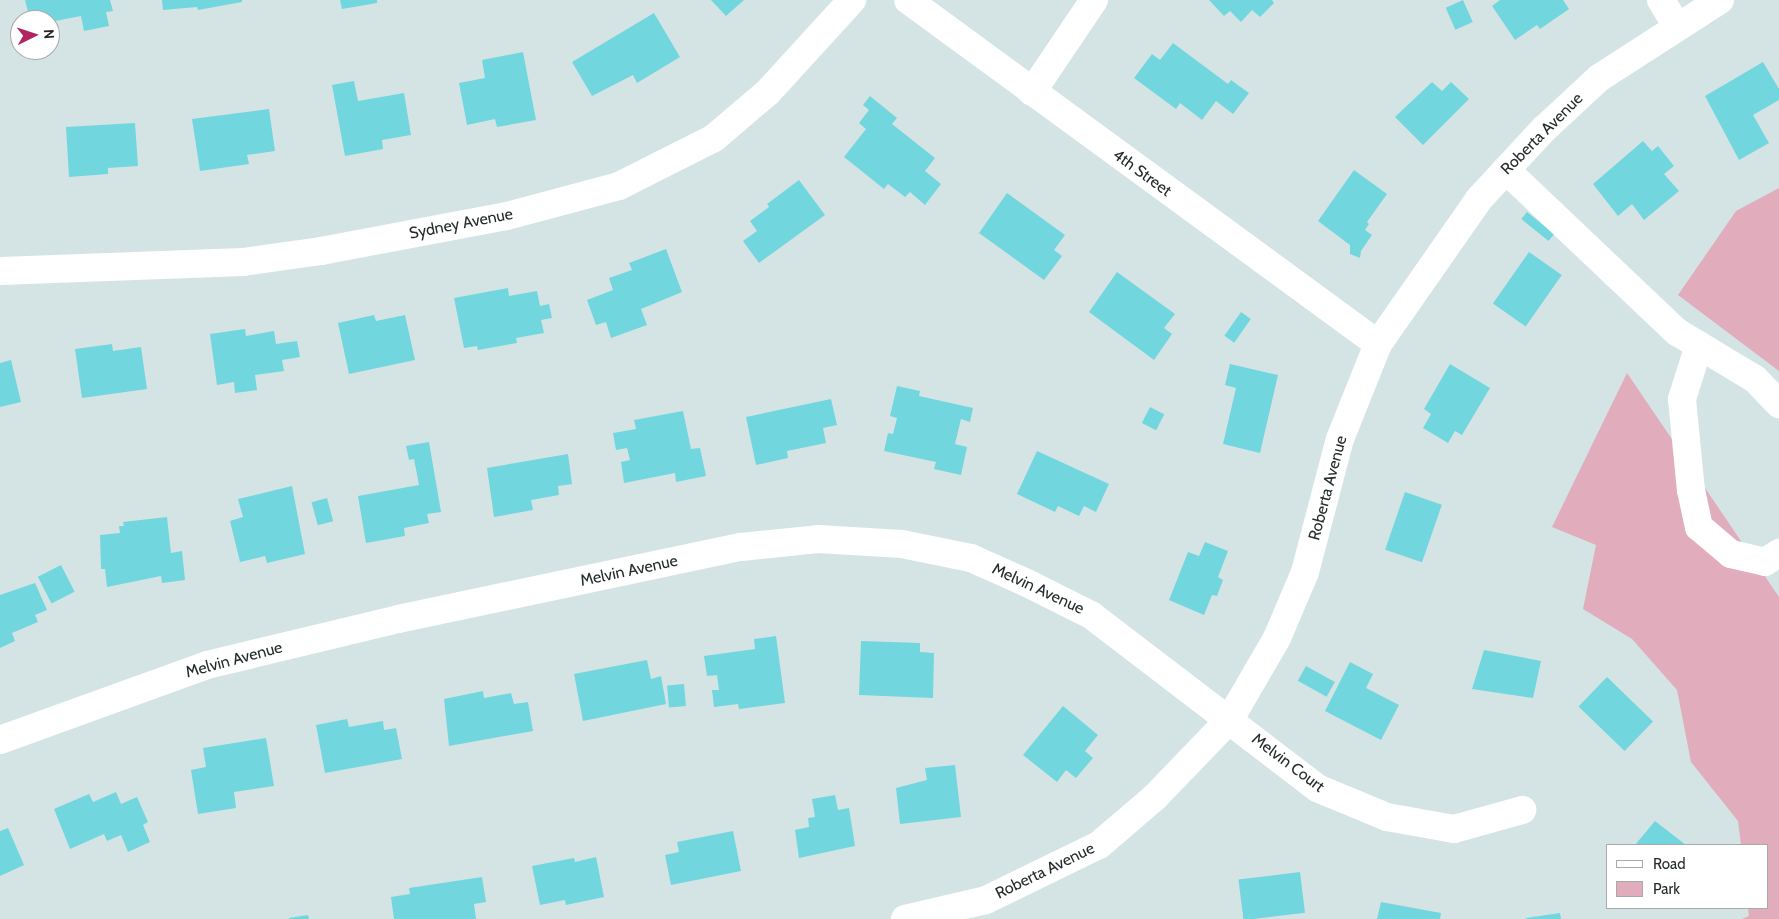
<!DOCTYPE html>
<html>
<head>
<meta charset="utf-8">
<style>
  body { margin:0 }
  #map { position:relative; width:1779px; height:919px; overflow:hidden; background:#d4e4e5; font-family:Cabin,sans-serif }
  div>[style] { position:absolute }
  .green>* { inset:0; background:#e1acbb }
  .building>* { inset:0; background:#72d6de; transform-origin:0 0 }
  .minor>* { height:28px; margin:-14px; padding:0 14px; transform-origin:14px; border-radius:14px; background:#fff }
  span { translate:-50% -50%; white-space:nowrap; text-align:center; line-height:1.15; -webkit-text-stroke:4.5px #fff; paint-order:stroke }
  .street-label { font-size:16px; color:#252b2c }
  .legend { position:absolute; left:1606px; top:844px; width:162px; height:65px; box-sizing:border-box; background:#fff; border:1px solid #a8aaab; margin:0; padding:6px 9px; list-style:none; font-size:15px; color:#252b2c }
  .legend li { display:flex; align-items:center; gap:10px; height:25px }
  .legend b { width:25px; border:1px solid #a8aaab }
  .north { position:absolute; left:10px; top:10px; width:50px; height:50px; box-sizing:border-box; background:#fff; border:1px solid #a8aaab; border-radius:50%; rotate:86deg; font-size:14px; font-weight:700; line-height:20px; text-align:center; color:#252b2c }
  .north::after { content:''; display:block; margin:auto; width:18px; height:22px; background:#b02460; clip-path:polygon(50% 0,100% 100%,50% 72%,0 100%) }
</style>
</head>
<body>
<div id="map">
  <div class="green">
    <div style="clip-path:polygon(1779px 188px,1779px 371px,1678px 295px,1736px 211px)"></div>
    <div style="clip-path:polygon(1627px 373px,1779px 597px,1779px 919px,1742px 919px,1749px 916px,1748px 908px,1768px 908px,1768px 845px,1741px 845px,1738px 821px,1691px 762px,1677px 690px,1632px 639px,1583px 609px,1596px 545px,1552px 527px)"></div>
  </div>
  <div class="building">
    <div style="clip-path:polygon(25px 0,110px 0,113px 11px,106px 12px,109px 26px,84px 31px,81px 16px,50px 22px,30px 20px)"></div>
    <div style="clip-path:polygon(162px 0,242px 0,242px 2px,198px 10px,197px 7px,163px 10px)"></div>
    <div style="clip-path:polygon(340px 0,377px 0,377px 3px,342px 9px)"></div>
    <div style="clip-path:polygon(711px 0,744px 0,726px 16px)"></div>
    <div style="clip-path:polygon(1209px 0,1272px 0,1274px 3px,1260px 17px,1252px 10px,1241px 22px,1230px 11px,1224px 16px)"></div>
    <div style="left:1463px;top:0;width:24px;height:19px;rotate:66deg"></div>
    <div style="clip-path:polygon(1500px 0,1563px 0,1569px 9px,1540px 29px,1537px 25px,1515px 40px,1492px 6px)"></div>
    <div style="clip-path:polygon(654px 13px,680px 57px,637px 83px,633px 75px,592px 96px,572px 62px)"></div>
    <div style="clip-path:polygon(1173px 43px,1228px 84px,1231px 80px,1249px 93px,1233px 114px,1216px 101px,1202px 120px,1180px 103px,1176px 109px,1134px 78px,1152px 54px,1160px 60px)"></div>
    <div style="clip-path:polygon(523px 52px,536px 120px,497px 127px,495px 119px,467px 125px,459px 83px,485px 78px,482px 60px)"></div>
    <div style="clip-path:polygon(1763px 62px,1779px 89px,1779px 100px,1753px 115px,1769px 143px,1739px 160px,1705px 96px)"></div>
    <div style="clip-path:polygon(354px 81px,358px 101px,404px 93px,411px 135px,382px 140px,383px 149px,345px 156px,332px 85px)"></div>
    <div style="clip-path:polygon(1432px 82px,1442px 91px,1451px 82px,1469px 99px,1423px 145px,1395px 117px)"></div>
    <div style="clip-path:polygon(870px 96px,897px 118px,892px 124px,935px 158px,925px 171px,941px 184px,925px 205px,910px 192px,905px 197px,888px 184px,884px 189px,844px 157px,866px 129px,859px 123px,869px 110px,863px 105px)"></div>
    <div style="clip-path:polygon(269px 109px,275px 151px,247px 155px,249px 164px,200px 171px,192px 119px)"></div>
    <div style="clip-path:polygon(135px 123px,138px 166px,108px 168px,108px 174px,69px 177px,66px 127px)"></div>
    <div style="clip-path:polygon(1643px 141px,1652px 151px,1658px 146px,1674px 166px,1664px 174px,1679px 191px,1644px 220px,1632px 204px,1618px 216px,1593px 184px)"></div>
    <div style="clip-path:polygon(1354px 170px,1387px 194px,1367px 222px,1369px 224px,1365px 230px,1372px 235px,1361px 251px,1360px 258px,1350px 254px,1350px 245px,1318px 221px)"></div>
    <div style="clip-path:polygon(799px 180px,825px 215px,759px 263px,743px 241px,757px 231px,750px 221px,769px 207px,767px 204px)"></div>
    <div style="clip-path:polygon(1007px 193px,1065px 235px,1054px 250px,1062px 256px,1044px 280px,979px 233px)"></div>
    <div style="left:1527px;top:212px;width:35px;height:9px;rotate:39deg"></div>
    <div style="clip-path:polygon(666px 249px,682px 292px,641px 309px,647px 325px,611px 338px,606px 322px,596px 325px,587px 300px,613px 290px,609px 278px,632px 270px,629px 263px)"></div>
    <div style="left:1529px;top:252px;width:40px;height:63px;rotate:35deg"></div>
    <div style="clip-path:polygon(1117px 272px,1175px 314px,1164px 328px,1172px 334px,1154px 360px,1089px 312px)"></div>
    <div style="clip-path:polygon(508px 288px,509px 296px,537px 291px,540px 306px,549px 304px,552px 318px,541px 320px,544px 333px,516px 338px,517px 343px,478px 350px,477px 346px,464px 348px,454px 298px)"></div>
    <div style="left:1241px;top:312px;width:12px;height:29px;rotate:35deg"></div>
    <div style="clip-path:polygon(374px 315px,376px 321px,405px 315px,415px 360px,349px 374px,338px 323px)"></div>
    <div style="clip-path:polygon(245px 329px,246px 336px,274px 331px,276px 344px,297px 341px,300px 357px,282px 360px,284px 371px,255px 375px,257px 390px,235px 393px,234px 382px,217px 385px,210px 334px)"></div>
    <div style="clip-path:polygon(112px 344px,113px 351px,141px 347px,147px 389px,82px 398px,75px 349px)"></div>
    <div style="clip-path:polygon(11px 360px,21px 402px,0 407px,0 363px)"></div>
    <div style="clip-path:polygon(1230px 364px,1278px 375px,1260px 453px,1223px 444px,1236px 388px,1225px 385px)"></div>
    <div style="clip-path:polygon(1450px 364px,1490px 388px,1462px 435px,1455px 431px,1448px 443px,1423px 428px,1431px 414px,1424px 409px)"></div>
    <div style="clip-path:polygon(897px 386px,920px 391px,919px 396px,973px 408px,970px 422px,961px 419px,955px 444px,967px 447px,961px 475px,934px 469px,936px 462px,884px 451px,888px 433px,893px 434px,897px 418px,890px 416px)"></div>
    <div style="clip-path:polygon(831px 399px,837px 425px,823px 428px,826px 443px,787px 451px,788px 458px,756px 465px,746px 417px)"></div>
    <div style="left:1150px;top:407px;width:16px;height:18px;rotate:27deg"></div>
    <div style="clip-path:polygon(683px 411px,691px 449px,700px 448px,706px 476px,676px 482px,675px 473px,624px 483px,621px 462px,630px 460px,627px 448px,616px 450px,613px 433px,636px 429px,634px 420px)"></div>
    <div style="clip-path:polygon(429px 442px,441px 512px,427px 514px,429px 523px,404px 528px,405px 536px,366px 543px,358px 496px,419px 485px,414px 459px,409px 460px,406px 446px)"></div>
    <div style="clip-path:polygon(1037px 451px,1109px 484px,1096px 512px,1084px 506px,1079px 516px,1058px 506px,1055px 512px,1017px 494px)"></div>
    <div style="clip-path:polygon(568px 454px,572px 484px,558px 486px,559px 495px,531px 500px,533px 510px,494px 517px,487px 468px)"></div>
    <div style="clip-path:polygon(292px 486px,305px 554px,267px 563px,265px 556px,240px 562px,230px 521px,243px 517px,238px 499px)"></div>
    <div style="left:1405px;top:492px;width:39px;height:61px;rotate:19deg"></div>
    <div style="left:327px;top:498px;width:24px;height:16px;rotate:75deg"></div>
    <div style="clip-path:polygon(167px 517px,171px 553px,182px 551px,185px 580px,162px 583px,161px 576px,107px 587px,105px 569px,101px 569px,100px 535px,120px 533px,119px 526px,124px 526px,123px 522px)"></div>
    <div style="clip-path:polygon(1205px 542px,1228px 551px,1218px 577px,1223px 580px,1217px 596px,1212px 595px,1204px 615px,1169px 600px,1188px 552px,1199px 556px)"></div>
    <div style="left:61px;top:565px;width:30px;height:26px;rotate:63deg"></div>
    <div style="clip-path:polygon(35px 583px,47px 610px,35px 615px,38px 622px,12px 633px,15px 641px,0 648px,0 595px)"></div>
    <div style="clip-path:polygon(776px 636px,785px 703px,739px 709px,738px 704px,714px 707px,712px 690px,719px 690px,717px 675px,707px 676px,704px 656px,755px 649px,754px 639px)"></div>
    <div style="clip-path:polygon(861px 641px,920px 643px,920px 652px,934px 653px,933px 698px,859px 695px)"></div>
    <div style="clip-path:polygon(1484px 650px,1541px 661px,1533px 698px,1472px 689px)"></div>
    <div style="clip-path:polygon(647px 660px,651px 679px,661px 676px,666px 704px,583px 721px,574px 674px)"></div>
    <div style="clip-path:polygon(1350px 662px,1373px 674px,1366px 688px,1399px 705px,1381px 740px,1325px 711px)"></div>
    <div style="left:1306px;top:666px;width:33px;height:17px;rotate:29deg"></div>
    <div style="left:1607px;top:677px;width:64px;height:41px;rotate:44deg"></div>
    <div style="left:684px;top:684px;width:22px;height:17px;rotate:85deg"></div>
    <div style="clip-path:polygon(483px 691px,484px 698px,511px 693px,514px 704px,528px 702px,533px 731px,449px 746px,444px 699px)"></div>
    <div style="clip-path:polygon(1063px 706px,1098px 735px,1085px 751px,1093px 758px,1076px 778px,1066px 770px,1057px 782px,1023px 755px)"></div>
    <div style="clip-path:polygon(347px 719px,349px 727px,383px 721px,384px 730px,396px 728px,402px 759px,325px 773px,316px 725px)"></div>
    <div style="clip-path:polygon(266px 738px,274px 786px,234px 792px,236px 808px,198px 814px,191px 770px,206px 767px,203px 748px)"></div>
    <div style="clip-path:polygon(955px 765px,961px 817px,900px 824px,896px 788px,927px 780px,925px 768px)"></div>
    <div style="clip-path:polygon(116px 792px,121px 804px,137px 797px,148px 822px,143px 825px,150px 842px,128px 852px,121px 835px,107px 841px,104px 834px,70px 849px,54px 809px,89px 794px,93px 802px)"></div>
    <div style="clip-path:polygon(835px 795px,838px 810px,849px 808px,855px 846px,799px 858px,795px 830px,809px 827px,808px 818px,815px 817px,812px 799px)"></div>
    <div style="clip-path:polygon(1655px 821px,1686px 845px,1635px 845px)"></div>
    <div style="clip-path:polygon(8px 828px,24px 865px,0 876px,0 831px)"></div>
    <div style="clip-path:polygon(733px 831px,741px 871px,671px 885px,665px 855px,679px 852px,677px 842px)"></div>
    <div style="clip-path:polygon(596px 857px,604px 897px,566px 905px,565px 900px,540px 905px,532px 866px,574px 858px,575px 862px)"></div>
    <div style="left:1300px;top:872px;width:41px;height:62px;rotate:83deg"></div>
    <div style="clip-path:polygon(482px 877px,486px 902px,474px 904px,476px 919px,394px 919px,391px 897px,410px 894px,409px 888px)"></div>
    <div style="clip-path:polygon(1381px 902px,1441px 913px,1440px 919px,1377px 919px)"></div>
    <div style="clip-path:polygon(1560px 913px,1561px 919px,1526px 919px,1526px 918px)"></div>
    <div style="clip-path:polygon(308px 915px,309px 919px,289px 919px,289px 918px)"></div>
  </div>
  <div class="minor">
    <div style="left:908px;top:0;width:582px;rotate:36.2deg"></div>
    <div style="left:1661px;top:0;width:29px;rotate:59deg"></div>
    <div style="left:1032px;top:92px;width:111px;rotate:-56deg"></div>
    <div style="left:1506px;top:170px;width:236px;rotate:43.5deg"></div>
    <div style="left:1677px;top:332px;width:91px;rotate:31.1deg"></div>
    <div style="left:1755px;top:379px;width:35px;rotate:46deg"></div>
    <div style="left:0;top:271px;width:243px;rotate:-2.1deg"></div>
    <div style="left:243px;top:262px;width:79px;rotate:-8deg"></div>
    <div style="left:321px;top:251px;width:189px;rotate:-10.7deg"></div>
    <div style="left:507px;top:216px;width:116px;rotate:-15deg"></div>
    <div style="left:619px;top:186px;width:106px;rotate:-26.8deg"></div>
    <div style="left:714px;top:138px;width:71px;rotate:-40.4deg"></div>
    <div style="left:768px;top:92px;width:125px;rotate:-47.6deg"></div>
    <div style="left:1699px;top:345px;width:57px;rotate:107.5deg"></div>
    <div style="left:1682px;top:399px;width:91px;rotate:84.4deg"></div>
    <div style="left:1691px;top:490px;width:38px;rotate:78deg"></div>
    <div style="left:1699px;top:527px;width:42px;rotate:40.2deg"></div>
    <div style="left:1731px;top:554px;width:35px;rotate:13deg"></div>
    <div style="left:1765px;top:562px;width:17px;rotate:-33deg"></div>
    <div style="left:0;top:740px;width:220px;rotate:-19.9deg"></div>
    <div style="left:207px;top:665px;width:196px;rotate:-13.5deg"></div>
    <div style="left:398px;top:619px;width:350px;rotate:-11.9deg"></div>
    <div style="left:741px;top:547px;width:77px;rotate:-5.9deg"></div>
    <div style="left:818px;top:539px;width:84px;rotate:3.4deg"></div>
    <div style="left:902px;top:544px;width:70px;rotate:11.5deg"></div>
    <div style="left:971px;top:558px;width:61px;rotate:24.1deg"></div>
    <div style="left:1027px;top:583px;width:72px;rotate:26.6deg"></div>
    <div style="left:1091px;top:615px;width:285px;rotate:37.4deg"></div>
    <div style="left:1317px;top:788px;width:76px;rotate:22.5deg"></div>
    <div style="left:1387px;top:817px;width:68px;rotate:10.2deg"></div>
    <div style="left:1454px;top:829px;width:71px;rotate:-15.6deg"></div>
    <div style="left:905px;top:919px;width:83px;rotate:-13.2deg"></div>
    <div style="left:986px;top:900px;width:126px;rotate:-26deg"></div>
    <div style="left:1099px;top:845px;width:74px;rotate:-40.6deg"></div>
    <div style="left:1155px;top:797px;width:108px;rotate:-46.1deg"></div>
    <div style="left:1230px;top:719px;width:94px;rotate:-59.9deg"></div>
    <div style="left:1277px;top:638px;width:72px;rotate:-67deg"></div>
    <div style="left:1305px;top:572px;width:138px;rotate:-75.3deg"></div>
    <div style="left:1340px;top:439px;width:102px;rotate:-68.2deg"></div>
    <div style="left:1378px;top:344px;width:178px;rotate:-55.1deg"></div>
    <div style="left:1480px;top:198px;width:94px;rotate:-47.2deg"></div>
    <div style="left:1544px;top:129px;width:75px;rotate:-42.8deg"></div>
    <div style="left:1599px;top:78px;width:144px;rotate:-32.8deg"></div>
  </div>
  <div class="street-label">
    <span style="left:1542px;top:134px;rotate:-45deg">Roberta Avenue</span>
    <span style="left:1142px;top:173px;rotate:36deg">4th Street</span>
    <span style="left:461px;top:224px;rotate:-11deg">Sydney Avenue</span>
    <span style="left:1328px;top:488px;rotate:-75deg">Roberta Avenue</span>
    <span style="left:629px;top:571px;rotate:-12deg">Melvin Avenue</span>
    <span style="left:1038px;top:589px;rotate:25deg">Melvin Avenue</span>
    <span style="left:234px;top:660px;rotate:-15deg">Melvin Avenue</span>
    <span style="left:1288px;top:763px;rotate:37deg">Melvin Court</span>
    <span style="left:1045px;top:871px;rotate:-26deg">Roberta Avenue</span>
  </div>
  <ul class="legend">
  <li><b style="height:6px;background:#fff"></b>Road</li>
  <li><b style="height:14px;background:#e1acbb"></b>Park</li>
  </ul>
  <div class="north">N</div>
</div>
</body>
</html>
